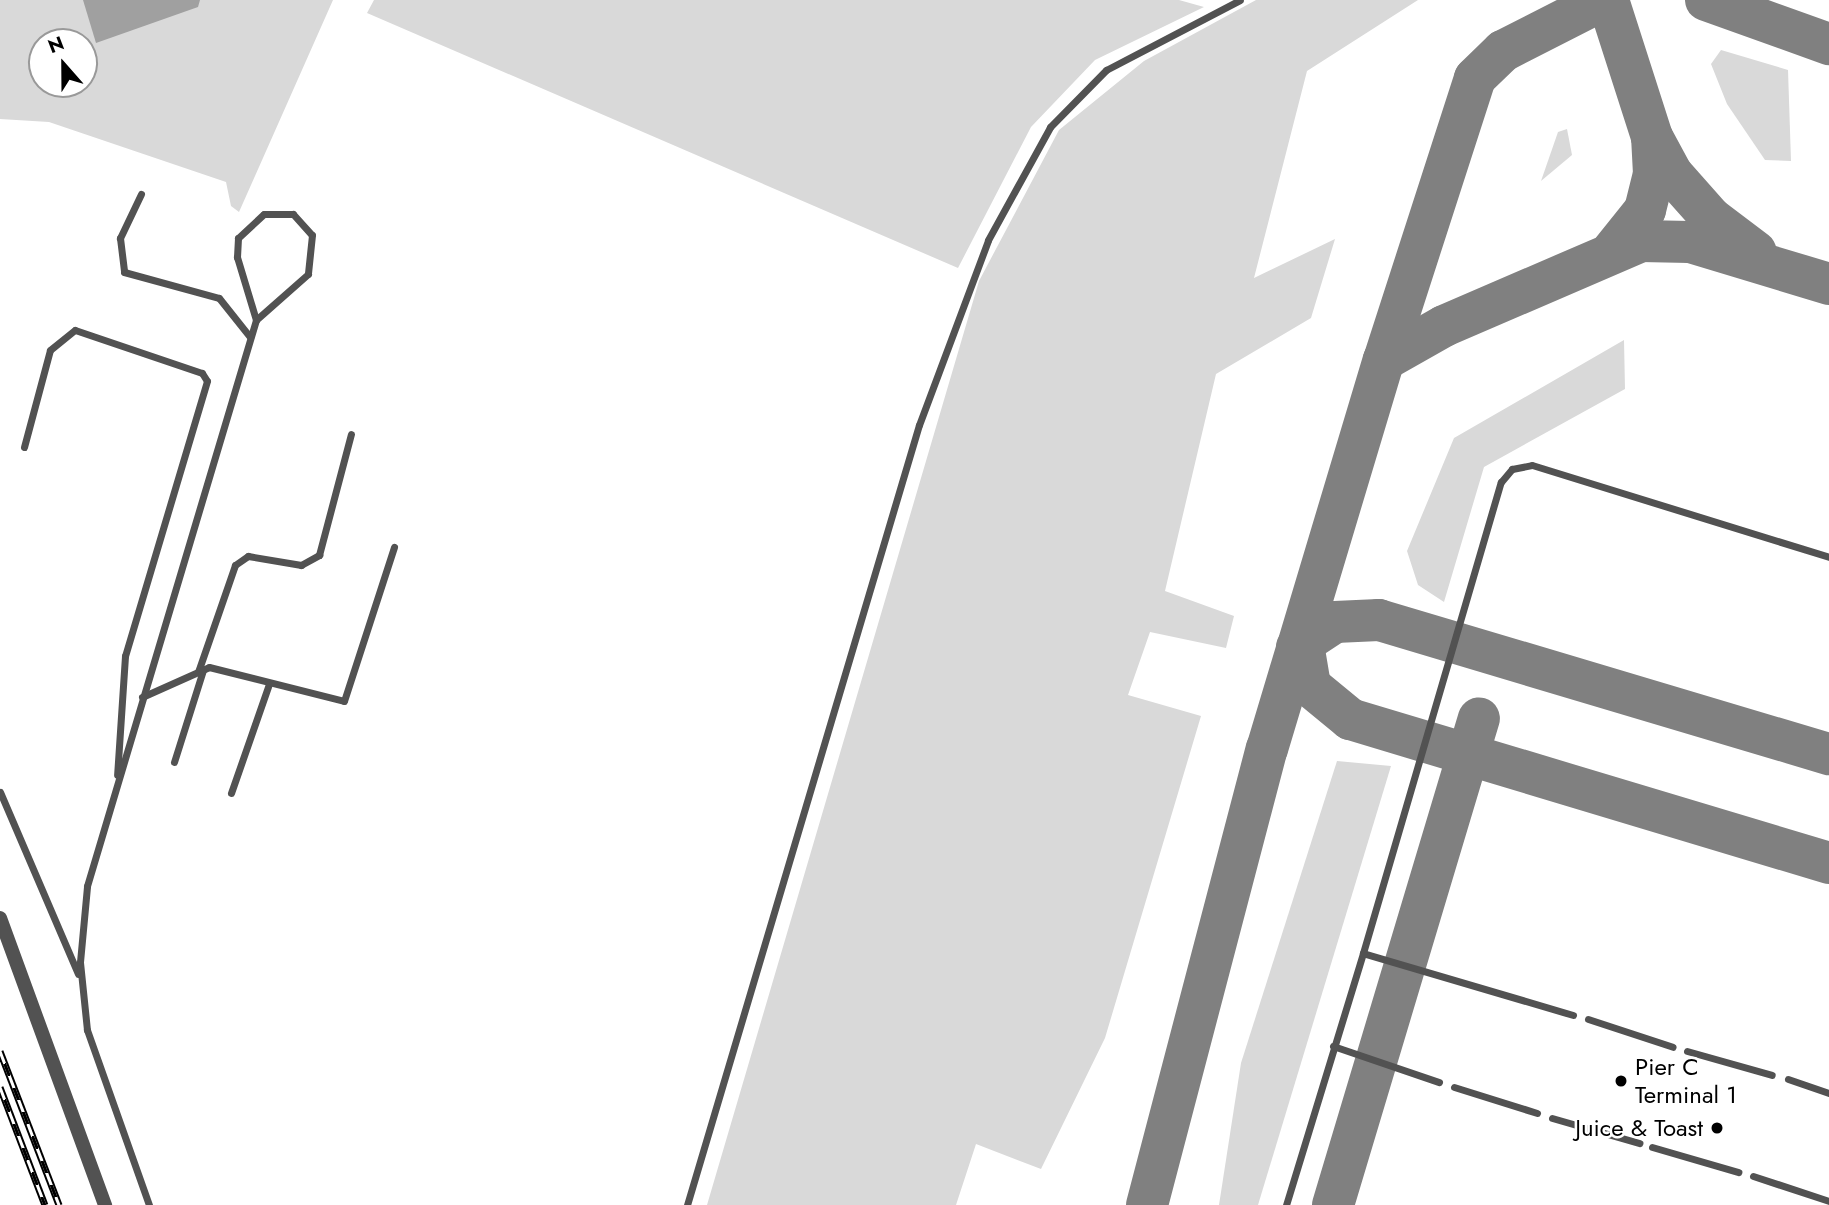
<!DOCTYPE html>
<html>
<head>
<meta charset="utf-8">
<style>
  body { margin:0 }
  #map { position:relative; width:1829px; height:1205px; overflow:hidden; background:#fff; font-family:Jost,sans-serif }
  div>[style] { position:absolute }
  .green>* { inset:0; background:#d9d9d9 }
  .water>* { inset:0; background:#a0a0a0 }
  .taxiway>* { height:42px; margin:-21px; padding:0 21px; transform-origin:21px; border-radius:21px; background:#808080 }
  .service>* { height:7px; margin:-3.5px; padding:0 3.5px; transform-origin:3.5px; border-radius:3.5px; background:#525252 }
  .tertiary>* { height:14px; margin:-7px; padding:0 7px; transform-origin:7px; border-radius:7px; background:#525252 }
  .rail>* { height:7px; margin-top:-3.5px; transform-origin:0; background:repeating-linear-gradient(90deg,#fff 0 13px,#000 0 26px); box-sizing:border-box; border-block:2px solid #000 }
  .dots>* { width:19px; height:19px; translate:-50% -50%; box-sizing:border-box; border:4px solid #fff; border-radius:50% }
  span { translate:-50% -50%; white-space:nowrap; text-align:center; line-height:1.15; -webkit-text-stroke:5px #fff; paint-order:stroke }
  .poi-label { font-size:24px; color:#000 }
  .left { translate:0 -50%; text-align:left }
  .right { translate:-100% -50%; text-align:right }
  .north { position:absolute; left:28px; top:28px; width:70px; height:70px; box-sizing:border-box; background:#fff; border:2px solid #999; border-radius:50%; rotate:339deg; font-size:19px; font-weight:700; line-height:28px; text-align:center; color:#000 }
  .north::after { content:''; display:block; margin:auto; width:24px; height:32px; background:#000; clip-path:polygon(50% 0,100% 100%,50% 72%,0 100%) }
</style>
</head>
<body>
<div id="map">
  <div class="green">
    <div style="clip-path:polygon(evenodd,0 0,333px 0,239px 212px,231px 206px,226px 182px,49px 122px,0 119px,0 0,42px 42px,84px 42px,84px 84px,42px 84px,42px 42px)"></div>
    <div style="clip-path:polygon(374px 0,1179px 0,1204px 7px,1095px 60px,1031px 127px,958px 268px,367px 13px)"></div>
    <div style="clip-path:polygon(1256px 0,1418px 0,1307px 71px,1254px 278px,1335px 239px,1311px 318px,1216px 374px,1165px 591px,1234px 616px,1226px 648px,1150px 632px,1128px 695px,1201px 716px,1105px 1038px,1041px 1169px,976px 1144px,956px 1205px,707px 1205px,979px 281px,1059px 130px,1144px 61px)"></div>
    <div style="clip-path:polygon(1721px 50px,1788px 70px,1791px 161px,1765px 160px,1727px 104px,1711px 64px)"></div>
    <div style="clip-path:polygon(1567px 129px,1572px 155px,1541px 181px,1558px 132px)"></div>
    <div style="clip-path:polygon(1624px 340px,1625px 389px,1484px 467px,1444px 602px,1418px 585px,1407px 551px,1454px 438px)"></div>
    <div style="clip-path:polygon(1337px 761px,1391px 766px,1258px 1205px,1219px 1205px,1241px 1063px)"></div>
  </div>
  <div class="water">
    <div style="clip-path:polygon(83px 0,200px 0,198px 7px,96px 43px)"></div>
  </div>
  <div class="taxiway">
    <div style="left:1608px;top:0;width:144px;rotate:72.2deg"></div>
    <div style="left:1652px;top:137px;width:42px;rotate:61.6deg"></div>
    <div style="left:1672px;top:174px;width:59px;rotate:48.4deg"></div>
    <div style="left:1711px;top:218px;width:56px;rotate:37.1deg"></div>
    <div style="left:1706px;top:0;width:131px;rotate:19.7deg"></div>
    <div style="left:1613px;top:250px;width:51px;rotate:-51.3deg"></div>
    <div style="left:1645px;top:210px;width:37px;rotate:-76deg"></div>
    <div style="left:1654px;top:174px;width:36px;rotate:-93deg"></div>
    <div style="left:1384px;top:360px;width:296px;rotate:-72.1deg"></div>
    <div style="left:1475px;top:78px;width:39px;rotate:-44deg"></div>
    <div style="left:1503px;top:51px;width:112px;rotate:-27deg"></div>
    <div style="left:1302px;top:638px;width:49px;rotate:80.5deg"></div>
    <div style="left:1310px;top:686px;width:52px;rotate:39.5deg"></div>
    <div style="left:1350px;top:719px;width:500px;rotate:16.73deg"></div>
    <div style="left:1297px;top:647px;width:45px;rotate:-33.3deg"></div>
    <div style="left:1335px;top:622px;width:44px;rotate:-2.6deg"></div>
    <div style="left:1379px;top:620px;width:470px;rotate:16.6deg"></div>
    <div style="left:1147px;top:1205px;width:472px;rotate:-75.3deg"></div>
    <div style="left:1267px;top:749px;width:406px;rotate:-73.3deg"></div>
    <div style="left:1384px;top:360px;width:69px;rotate:-29.5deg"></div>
    <div style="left:1444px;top:326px;width:215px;rotate:-23.3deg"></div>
    <div style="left:1641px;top:241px;width:49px;rotate:1.2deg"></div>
    <div style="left:1690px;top:242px;width:145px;rotate:16.8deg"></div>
    <div style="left:1333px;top:1205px;width:508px;rotate:-73.31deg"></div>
  </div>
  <div class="service">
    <div style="left:141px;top:194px;width:49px;rotate:115.5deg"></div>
    <div style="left:120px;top:238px;width:34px;rotate:83deg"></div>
    <div style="left:124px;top:272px;width:98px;rotate:15.3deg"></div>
    <div style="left:219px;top:298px;width:50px;rotate:51.5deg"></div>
    <div style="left:24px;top:447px;width:100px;rotate:-75deg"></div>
    <div style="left:50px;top:350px;width:32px;rotate:-39deg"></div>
    <div style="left:75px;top:330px;width:134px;rotate:18.7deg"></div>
    <div style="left:202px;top:373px;width:9px;rotate:58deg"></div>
    <div style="left:207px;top:381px;width:287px;rotate:106.6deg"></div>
    <div style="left:125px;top:656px;width:119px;rotate:93.8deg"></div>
    <div style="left:198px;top:672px;width:113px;rotate:-70.9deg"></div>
    <div style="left:235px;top:565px;width:16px;rotate:-35deg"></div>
    <div style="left:248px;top:556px;width:54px;rotate:9.6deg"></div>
    <div style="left:301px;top:565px;width:21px;rotate:-29deg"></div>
    <div style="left:319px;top:555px;width:125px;rotate:-75.2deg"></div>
    <div style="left:142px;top:697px;width:73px;rotate:-24.1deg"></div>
    <div style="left:209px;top:667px;width:139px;rotate:14.1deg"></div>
    <div style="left:344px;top:701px;width:162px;rotate:-72deg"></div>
    <div style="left:174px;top:762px;width:96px;rotate:-72.5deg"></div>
    <div style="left:0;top:792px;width:198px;rotate:66.8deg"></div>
    <div style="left:231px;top:793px;width:115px;rotate:-70.8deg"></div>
    <div style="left:1573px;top:1015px;width:219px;rotate:-163.6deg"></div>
    <div style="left:1363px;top:953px;width:491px;rotate:-73.7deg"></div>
    <div style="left:1501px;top:482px;width:17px;rotate:-50deg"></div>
    <div style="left:1512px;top:469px;width:20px;rotate:-11deg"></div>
    <div style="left:1532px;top:465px;width:311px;rotate:17.2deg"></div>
    <div style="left:1588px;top:1019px;width:89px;rotate:18.2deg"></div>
    <div style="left:1333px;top:1046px;width:112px;rotate:18.8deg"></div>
    <div style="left:1687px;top:1051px;width:88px;rotate:15.8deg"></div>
    <div style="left:1788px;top:1079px;width:43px;rotate:18.9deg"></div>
    <div style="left:1454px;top:1087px;width:87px;rotate:17.4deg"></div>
    <div style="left:1552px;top:1118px;width:91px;rotate:16deg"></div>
    <div style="left:1652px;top:1147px;width:90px;rotate:16.2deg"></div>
    <div style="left:1753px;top:1176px;width:80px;rotate:18.2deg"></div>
    <div style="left:149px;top:1205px;width:186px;rotate:-109.5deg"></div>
    <div style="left:87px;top:1030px;width:68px;rotate:-95.9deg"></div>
    <div style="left:80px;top:962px;width:76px;rotate:-84.7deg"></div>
    <div style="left:87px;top:886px;width:591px;rotate:-73.38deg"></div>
    <div style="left:256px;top:320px;width:66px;rotate:-106.8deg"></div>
    <div style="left:237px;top:257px;width:19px;rotate:-87deg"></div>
    <div style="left:238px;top:238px;width:35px;rotate:-43deg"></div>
    <div style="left:264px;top:214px;width:29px"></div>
    <div style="left:293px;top:214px;width:28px;rotate:48deg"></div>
    <div style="left:312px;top:235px;width:39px;rotate:96deg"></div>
    <div style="left:308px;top:274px;width:69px;rotate:138.5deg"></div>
    <div style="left:687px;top:1205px;width:814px;rotate:-73.44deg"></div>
    <div style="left:919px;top:425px;width:197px;rotate:-69.5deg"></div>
    <div style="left:988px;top:240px;width:129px;rotate:-61.2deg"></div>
    <div style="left:1050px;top:127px;width:80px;rotate:-45.5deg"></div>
    <div style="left:1106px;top:70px;width:151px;rotate:-27.6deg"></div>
    <div style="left:1286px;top:1205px;width:264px;rotate:-73deg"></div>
  </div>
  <div class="tertiary">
    <div style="left:0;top:918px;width:306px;rotate:69.9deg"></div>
  </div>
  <div class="rail">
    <div style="left:0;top:1051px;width:165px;rotate:69deg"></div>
    <div style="left:0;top:1087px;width:126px;rotate:69.1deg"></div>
  </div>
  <div class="dots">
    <div style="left:1621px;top:1081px;background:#000"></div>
    <div style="left:1717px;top:1128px;background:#000"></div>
  </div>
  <div class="poi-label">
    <span class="left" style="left:1635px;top:1081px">Pier C<br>Terminal 1</span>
    <span class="right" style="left:1703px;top:1128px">Juice &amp; Toast</span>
  </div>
  <div class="north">N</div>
</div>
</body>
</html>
